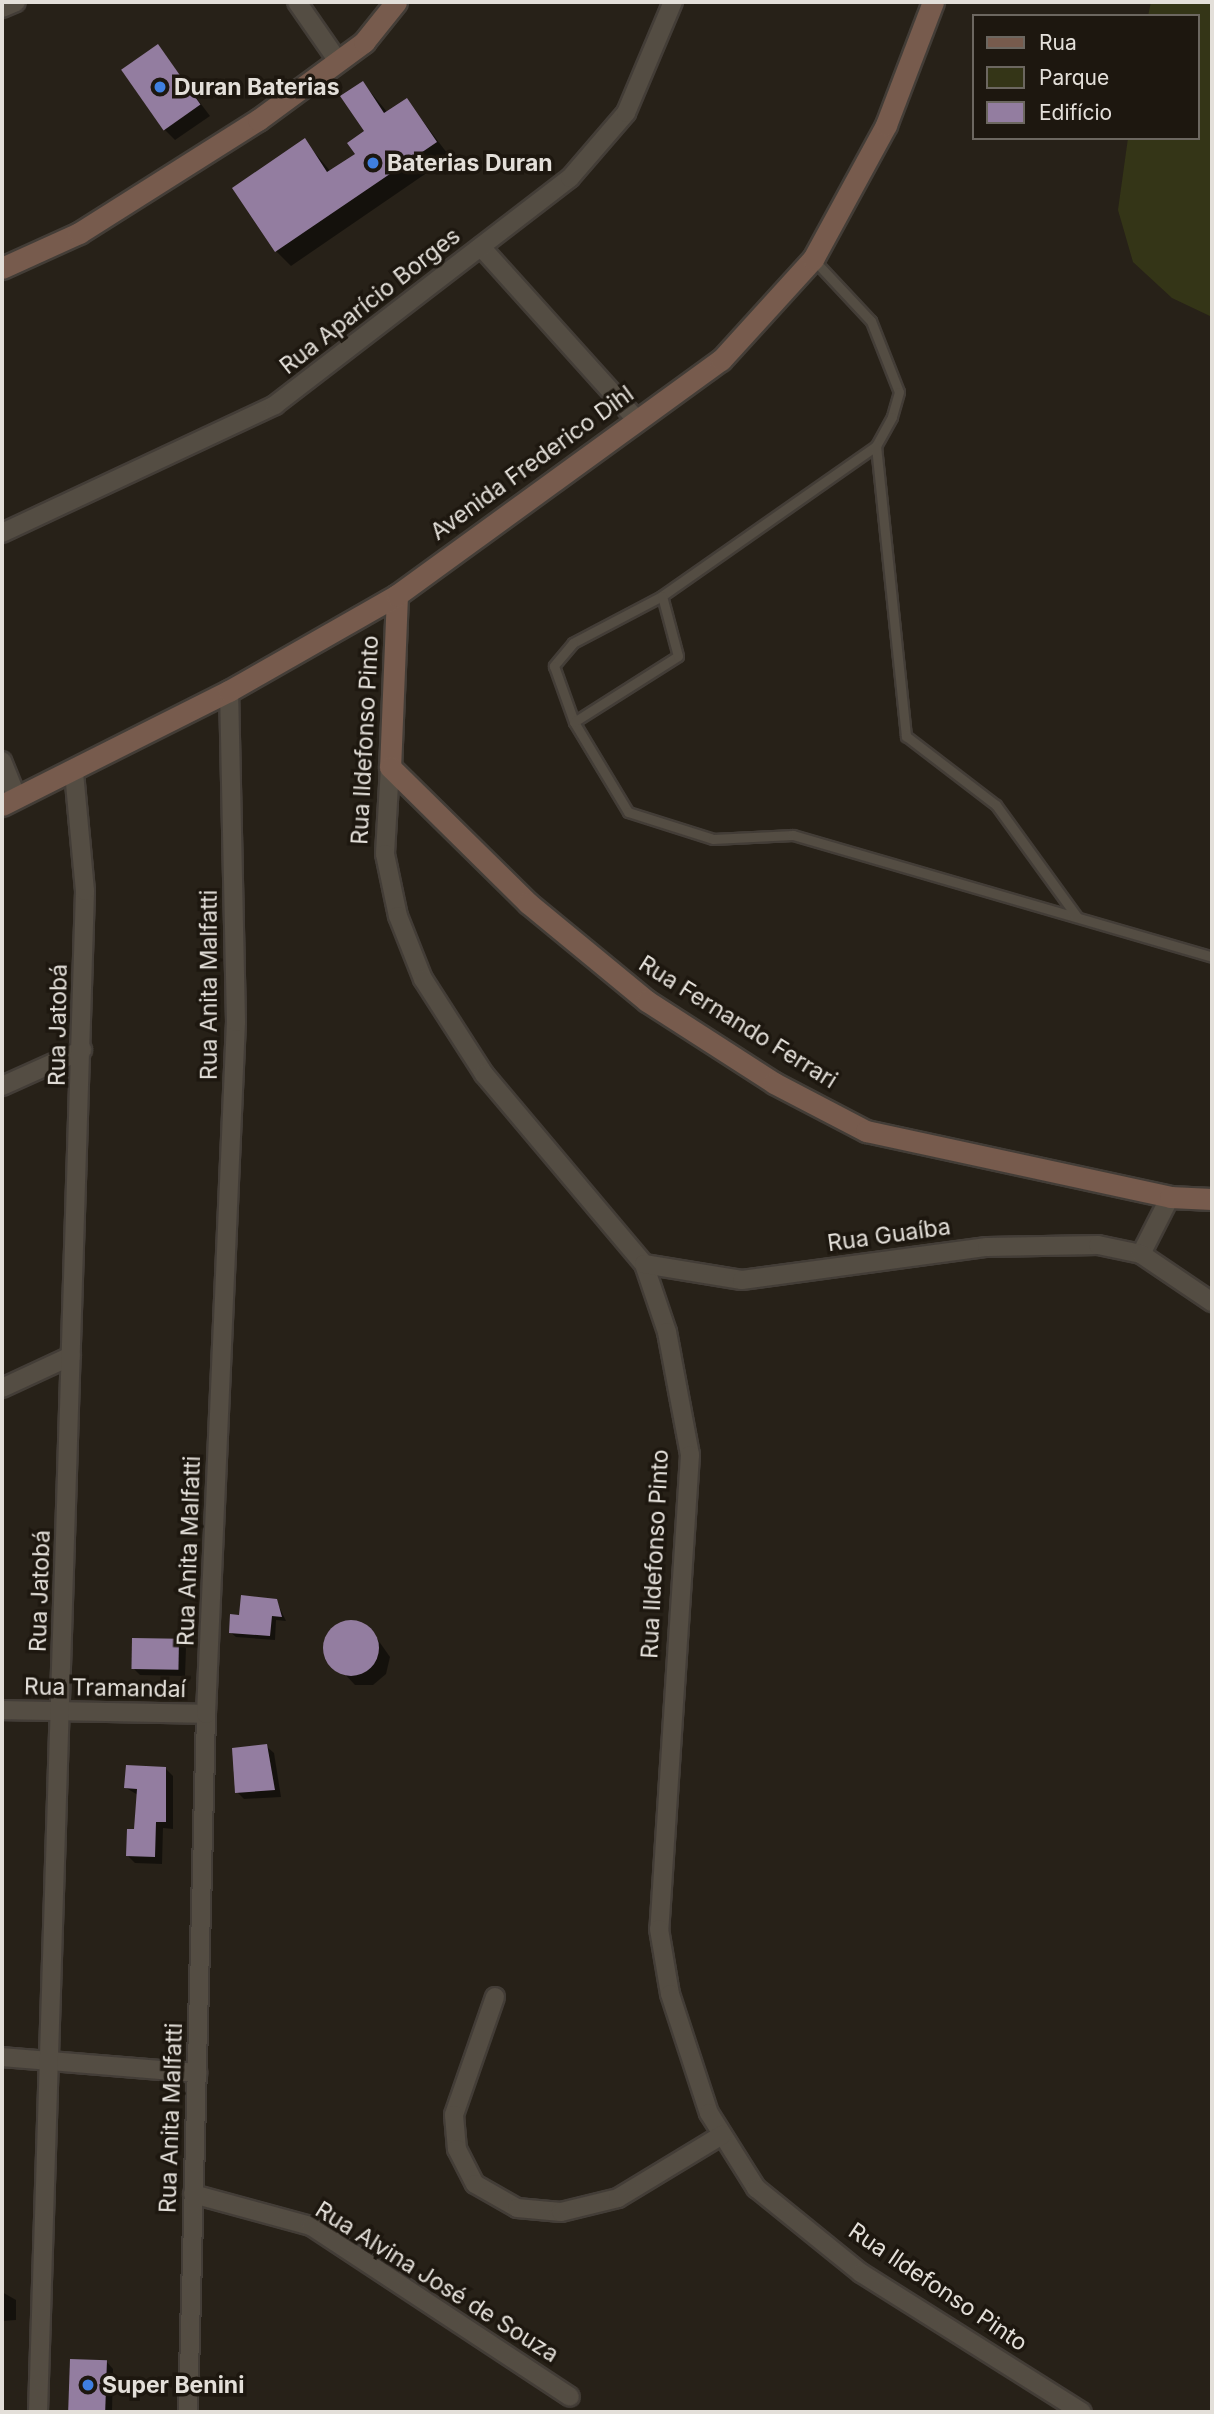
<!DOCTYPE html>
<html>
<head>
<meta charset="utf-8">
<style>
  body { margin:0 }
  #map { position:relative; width:1214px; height:2414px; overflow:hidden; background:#272118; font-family:Inter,sans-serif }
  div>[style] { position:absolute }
  .green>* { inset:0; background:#343517 }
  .shadow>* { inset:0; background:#0007 }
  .building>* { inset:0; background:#937da0; transform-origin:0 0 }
  .round { border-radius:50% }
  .roads { filter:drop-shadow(2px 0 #433d37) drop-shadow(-2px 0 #433d37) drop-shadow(0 2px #433d37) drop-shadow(0 -2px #433d37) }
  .lane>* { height:9px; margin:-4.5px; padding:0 4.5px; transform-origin:4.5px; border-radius:4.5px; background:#544d43 }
  .street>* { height:18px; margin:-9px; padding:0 9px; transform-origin:9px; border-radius:9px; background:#544d43 }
  .secondary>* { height:21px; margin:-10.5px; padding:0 10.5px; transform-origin:10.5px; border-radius:10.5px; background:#775b4d }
  .dots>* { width:19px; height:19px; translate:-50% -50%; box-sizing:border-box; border:4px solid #1d170f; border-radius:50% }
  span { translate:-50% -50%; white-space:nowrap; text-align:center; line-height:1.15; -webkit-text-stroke:7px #1d170f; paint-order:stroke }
  .poi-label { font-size:23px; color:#e3dfd9; font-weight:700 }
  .left { translate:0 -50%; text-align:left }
  .street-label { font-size:23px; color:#e3dfd9 }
  .frame { position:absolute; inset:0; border:4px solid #e3dfd9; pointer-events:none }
  .legend { position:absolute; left:972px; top:14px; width:228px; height:126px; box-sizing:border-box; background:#1d170f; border:2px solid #6c6760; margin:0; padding:9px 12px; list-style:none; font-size:21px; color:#e3dfd9 }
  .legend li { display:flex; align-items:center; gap:14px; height:35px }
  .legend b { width:35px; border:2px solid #6c6760 }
</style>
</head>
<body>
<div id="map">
  <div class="green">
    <div style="clip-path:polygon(1151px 2px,1212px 2px,1212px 317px,1172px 298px,1133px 262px,1118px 210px,1128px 138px,1198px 138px,1198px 16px,1148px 16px)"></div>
  </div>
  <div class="shadow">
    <div style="clip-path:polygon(158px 47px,210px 116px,175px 140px,164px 129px)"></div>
    <div style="clip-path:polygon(363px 83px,388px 113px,407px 100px,450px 157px,291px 266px,276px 251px,304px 140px,331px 172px,357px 154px,366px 132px)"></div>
    <div style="clip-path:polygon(276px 1600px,286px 1621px,276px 1620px,275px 1640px,236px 1637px,230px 1632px,241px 1617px)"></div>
    <div style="clip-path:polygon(347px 1622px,371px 1630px,390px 1657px,386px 1674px,373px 1685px,355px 1685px,326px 1654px,332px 1630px)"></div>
    <div style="clip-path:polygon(178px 1641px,186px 1648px,185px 1676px,140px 1675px,133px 1668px)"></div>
    <div style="clip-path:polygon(266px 1746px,274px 1753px,281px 1797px,244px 1799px,237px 1792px)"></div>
    <div style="clip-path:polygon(166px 1769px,173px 1776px,173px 1829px,163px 1828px,162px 1864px,135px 1863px,128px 1856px,136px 1831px,138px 1795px,126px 1788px)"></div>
    <div style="clip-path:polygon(2px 2292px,16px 2300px,16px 2320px,2px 2321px)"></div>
    <div style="clip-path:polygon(106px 2361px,113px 2369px,112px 2412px,72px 2412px)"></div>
  </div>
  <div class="building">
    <div style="left:158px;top:44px;width:74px;height:45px;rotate:55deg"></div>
    <div style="clip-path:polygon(363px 81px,384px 113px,407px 98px,437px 142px,275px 252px,232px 188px,305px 138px,327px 172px,355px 154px,347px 143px,364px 131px,340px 96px)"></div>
    <div style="clip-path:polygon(241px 1595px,277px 1599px,282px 1617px,272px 1616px,270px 1636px,229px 1633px,230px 1614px,239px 1615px)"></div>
    <div class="round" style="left:323px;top:1620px;width:56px;height:56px"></div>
    <div style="left:132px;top:1638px;width:47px;height:31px;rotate:1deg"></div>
    <div style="clip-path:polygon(267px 1744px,275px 1790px,235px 1793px,232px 1748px)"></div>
    <div style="clip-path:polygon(126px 1765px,166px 1767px,166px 1822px,156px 1822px,155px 1857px,126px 1856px,127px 1829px,134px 1829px,137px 1789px,124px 1788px)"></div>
    <div style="left:70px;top:2359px;width:37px;height:52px;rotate:2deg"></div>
  </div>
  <div class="roads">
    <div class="lane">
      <div style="left:813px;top:259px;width:85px;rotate:46.9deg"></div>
      <div style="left:871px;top:321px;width:76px;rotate:68.5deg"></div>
      <div style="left:899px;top:392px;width:26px;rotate:106deg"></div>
      <div style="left:892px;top:417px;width:33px;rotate:119deg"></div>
      <div style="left:876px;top:446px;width:261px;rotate:145deg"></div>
      <div style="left:662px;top:596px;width:101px;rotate:152.2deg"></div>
      <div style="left:573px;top:643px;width:30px;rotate:130deg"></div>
      <div style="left:554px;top:666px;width:59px;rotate:70.3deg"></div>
      <div style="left:574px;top:722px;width:105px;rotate:59deg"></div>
      <div style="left:628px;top:812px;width:89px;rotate:17.6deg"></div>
      <div style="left:713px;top:839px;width:80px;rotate:-2.9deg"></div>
      <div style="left:793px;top:835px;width:436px;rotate:16.2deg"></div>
      <div style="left:876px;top:446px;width:292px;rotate:84.1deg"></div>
      <div style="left:906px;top:736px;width:113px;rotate:37.5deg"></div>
      <div style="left:996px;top:805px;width:138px;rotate:54.1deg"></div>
      <div style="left:574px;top:722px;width:123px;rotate:-32.4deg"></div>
      <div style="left:678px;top:656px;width:62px;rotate:-104.9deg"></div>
    </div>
    <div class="street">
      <div style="left:297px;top:2px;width:72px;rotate:55.2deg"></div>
      <div style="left:2px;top:8px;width:15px;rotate:-23deg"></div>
      <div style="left:481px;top:247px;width:230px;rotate:48deg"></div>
      <div style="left:2px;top:533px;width:302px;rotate:-25.1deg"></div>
      <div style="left:275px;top:405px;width:372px;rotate:-37.6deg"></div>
      <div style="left:570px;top:178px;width:86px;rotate:-49.3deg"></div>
      <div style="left:626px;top:113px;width:121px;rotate:-67.1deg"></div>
      <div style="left:2px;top:761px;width:40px;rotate:68deg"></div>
      <div style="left:390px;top:767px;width:87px;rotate:93.3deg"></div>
      <div style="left:385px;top:854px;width:63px;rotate:78.2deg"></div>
      <div style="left:398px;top:916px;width:68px;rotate:68.4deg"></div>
      <div style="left:423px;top:979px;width:113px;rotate:57.3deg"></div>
      <div style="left:484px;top:1074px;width:248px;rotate:49.9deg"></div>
      <div style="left:644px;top:1264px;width:72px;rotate:71.3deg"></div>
      <div style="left:667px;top:1332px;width:125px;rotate:79.4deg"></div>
      <div style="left:690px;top:1455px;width:475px;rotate:93.7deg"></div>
      <div style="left:659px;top:1929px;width:66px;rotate:80.4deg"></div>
      <div style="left:670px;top:1994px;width:125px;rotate:71.9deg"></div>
      <div style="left:709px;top:2113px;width:89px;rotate:57.9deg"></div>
      <div style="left:756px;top:2188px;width:135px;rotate:39deg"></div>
      <div style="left:861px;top:2273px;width:261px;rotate:32.2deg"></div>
      <div style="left:2px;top:1086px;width:88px;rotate:-24.2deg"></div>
      <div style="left:1141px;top:1254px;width:64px;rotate:-63deg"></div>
      <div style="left:644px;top:1264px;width:99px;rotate:9.3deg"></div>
      <div style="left:742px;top:1280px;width:247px;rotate:-7.7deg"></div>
      <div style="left:987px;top:1247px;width:111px;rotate:-1deg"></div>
      <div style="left:1098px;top:1245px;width:44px;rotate:11.8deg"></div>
      <div style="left:1141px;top:1254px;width:86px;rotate:34.1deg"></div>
      <div style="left:2px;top:1388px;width:76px;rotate:-24.9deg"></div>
      <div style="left:2px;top:1710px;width:204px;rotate:1.1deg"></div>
      <div style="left:495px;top:1997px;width:125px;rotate:109.2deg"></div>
      <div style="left:454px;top:2115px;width:34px;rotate:85deg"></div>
      <div style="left:457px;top:2149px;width:39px;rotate:63deg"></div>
      <div style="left:475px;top:2184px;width:48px;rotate:29.7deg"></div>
      <div style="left:517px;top:2208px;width:44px;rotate:5.2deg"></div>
      <div style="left:561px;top:2212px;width:59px;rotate:-13.8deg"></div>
      <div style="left:618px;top:2198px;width:122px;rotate:-31.2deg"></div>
      <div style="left:2px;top:2057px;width:196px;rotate:4.7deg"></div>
      <div style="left:193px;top:2194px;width:122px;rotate:15.2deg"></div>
      <div style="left:311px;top:2226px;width:310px;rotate:33.4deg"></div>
      <div style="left:38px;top:2412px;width:1522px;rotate:-88.23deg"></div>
      <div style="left:85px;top:891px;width:120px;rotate:-95.3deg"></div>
      <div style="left:188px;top:2412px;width:698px;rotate:-88.52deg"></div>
      <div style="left:206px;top:1714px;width:693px;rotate:-87.52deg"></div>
      <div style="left:236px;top:1022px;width:331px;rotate:-91.2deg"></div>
    </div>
    <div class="secondary">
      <div style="left:2px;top:268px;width:85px;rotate:-24.4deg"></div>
      <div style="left:79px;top:233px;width:212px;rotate:-32.3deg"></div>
      <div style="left:258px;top:120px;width:132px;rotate:-36.3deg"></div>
      <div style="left:364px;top:42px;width:51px;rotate:-51.3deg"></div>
      <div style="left:397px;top:595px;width:172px;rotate:92.3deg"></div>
      <div style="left:390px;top:767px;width:194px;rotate:44.6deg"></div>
      <div style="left:528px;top:903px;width:154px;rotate:39.5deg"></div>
      <div style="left:647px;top:1001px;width:151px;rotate:32.8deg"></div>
      <div style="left:774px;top:1083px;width:104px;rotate:27.6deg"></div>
      <div style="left:866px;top:1131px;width:311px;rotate:12.2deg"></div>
      <div style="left:1170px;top:1197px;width:42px;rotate:2.7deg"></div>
      <div style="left:2px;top:805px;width:254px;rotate:-26.7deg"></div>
      <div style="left:229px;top:691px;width:193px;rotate:-29.7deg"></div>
      <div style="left:397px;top:595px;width:400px;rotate:-36deg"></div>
      <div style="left:721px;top:360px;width:137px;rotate:-47.7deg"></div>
      <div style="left:813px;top:259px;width:153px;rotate:-61.4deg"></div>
      <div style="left:886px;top:125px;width:132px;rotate:-69.1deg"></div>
    </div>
  </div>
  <div class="dots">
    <div style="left:160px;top:87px;background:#3f7fe0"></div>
    <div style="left:373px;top:163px;background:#3f7fe0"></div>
    <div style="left:88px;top:2385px;background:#3f7fe0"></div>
  </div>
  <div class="poi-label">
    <span class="left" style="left:174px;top:87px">Duran Baterias</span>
    <span class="left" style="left:387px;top:163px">Baterias Duran</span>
    <span class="left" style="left:102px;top:2385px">Super Benini</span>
  </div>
  <div class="street-label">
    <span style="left:370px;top:301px;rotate:-38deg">Rua Aparício Borges</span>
    <span style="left:532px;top:463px;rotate:-36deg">Avenida Frederico Dihl</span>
    <span style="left:365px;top:740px;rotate:-87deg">Rua Ildefonso Pinto</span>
    <span style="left:209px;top:985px;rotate:-90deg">Rua Anita Malfatti</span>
    <span style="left:738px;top:1022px;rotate:32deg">Rua Fernando Ferrari</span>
    <span style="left:58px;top:1025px;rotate:-89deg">Rua Jatobá</span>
    <span style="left:889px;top:1235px;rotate:-8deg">Rua Guaíba</span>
    <span style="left:189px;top:1551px;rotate:-88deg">Rua Anita Malfatti</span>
    <span style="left:655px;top:1554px;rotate:-87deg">Rua Ildefonso Pinto</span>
    <span style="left:40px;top:1591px;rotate:-88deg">Rua Jatobá</span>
    <span style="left:105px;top:1688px;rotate:1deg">Rua Tramandaí</span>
    <span style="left:171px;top:2118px;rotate:-88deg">Rua Anita Malfatti</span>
    <span style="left:437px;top:2282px;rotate:32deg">Rua Alvina José de Souza</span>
    <span style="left:938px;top:2287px;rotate:34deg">Rua Ildefonso Pinto</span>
  </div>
  <div class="frame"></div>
  <ul class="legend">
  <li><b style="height:9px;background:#775b4d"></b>Rua</li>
  <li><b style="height:19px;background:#343517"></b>Parque</li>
  <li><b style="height:19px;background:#937da0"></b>Edifício</li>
  </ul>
</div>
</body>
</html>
